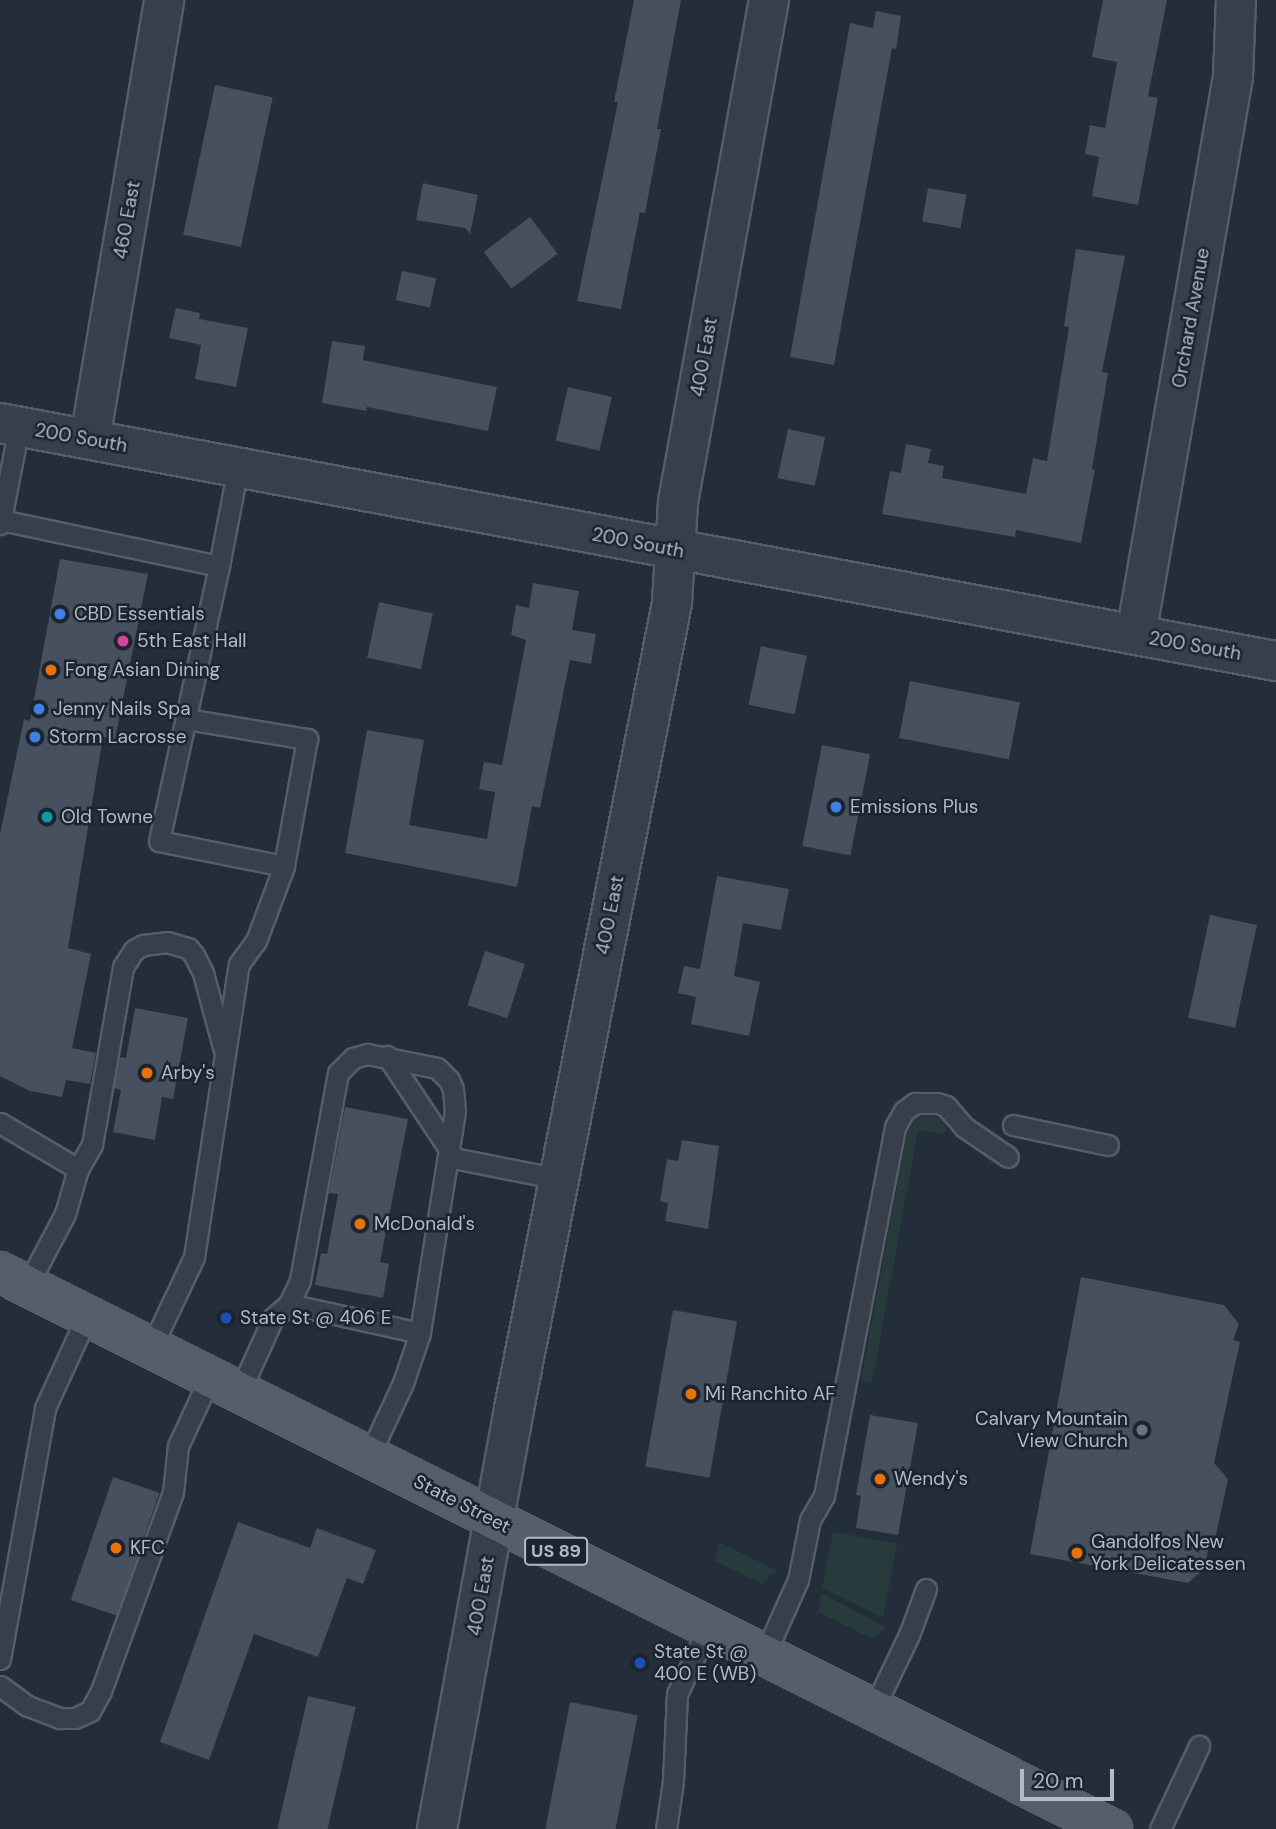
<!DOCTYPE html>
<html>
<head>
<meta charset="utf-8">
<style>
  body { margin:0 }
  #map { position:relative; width:1276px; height:1829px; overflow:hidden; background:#242d3a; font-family:"DM Sans",sans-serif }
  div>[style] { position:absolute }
  .green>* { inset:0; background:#273a3c }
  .building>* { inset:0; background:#46505e; transform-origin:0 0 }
  .roads { filter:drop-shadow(2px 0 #565d68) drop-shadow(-2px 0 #565d68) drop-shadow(0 2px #565d68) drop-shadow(0 -2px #565d68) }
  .service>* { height:19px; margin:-9.5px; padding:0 9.5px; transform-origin:9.5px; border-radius:9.5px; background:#383f4a }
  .minor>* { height:38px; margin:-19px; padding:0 19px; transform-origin:19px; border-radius:19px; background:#383f4a }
  .tertiary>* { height:38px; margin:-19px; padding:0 19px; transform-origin:19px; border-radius:19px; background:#383f4a }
  .primary>* { height:38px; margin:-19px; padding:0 19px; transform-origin:19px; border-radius:19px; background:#565e6a }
  .dots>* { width:19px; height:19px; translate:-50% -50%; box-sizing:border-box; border:4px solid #1d242f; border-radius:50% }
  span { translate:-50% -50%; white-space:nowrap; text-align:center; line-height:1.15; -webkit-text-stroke:5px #1d242f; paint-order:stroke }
  .shield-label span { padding:2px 5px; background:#1d242f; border:2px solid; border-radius:5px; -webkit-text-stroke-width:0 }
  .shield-label { font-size:18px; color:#b3bac6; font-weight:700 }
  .street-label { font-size:19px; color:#b3bac6 }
  .poi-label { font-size:19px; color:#b3bac6 }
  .left { translate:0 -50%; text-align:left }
  .right { translate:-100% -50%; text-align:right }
  .scale { position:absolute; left:1020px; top:1769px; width:94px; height:32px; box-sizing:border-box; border:4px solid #b3bac6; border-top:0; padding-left:9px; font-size:21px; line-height:24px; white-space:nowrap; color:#b3bac6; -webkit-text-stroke:5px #1d242f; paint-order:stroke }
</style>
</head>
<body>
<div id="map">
  <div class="green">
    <div style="clip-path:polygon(924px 1114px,942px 1119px,947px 1130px,942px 1134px,918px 1130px,872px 1383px,861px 1381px,907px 1132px,914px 1120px)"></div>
    <div style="clip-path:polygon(833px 1532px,897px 1543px,883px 1618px,822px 1588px)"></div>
    <div style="clip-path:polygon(719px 1542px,776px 1570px,776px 1571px,762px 1584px,715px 1561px)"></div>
    <div style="clip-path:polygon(821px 1593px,886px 1627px,872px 1639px,818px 1612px)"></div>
  </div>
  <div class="building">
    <div style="clip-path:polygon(634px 0,681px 0,657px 129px,661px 129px,645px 213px,640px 212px,621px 309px,577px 301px,618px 102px,614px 102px)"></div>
    <div style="clip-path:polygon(1103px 0,1167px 0,1148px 96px,1158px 98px,1138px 205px,1092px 196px,1099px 157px,1085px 154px,1090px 125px,1105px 128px,1117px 62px,1092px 57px)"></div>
    <div style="clip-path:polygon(876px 11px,901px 16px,896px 49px,892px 48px,834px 365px,790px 357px,850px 23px,873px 28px)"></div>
    <div style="left:215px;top:85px;width:59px;height:153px;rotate:12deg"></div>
    <div style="clip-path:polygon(423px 183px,478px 195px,470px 234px,465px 228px,416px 220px)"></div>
    <div style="left:928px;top:188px;width:39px;height:34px;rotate:10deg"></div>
    <div style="left:530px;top:217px;width:46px;height:58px;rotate:53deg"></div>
    <div style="clip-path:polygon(1076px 249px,1125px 256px,1102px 372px,1108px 373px,1092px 469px,1095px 470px,1081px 543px,1016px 530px,1015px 537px,882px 514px,890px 471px,901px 473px,906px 444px,931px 449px,928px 463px,944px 466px,942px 478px,1026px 494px,1033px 458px,1047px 461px,1069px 327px,1064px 326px)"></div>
    <div style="left:402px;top:271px;width:35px;height:30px;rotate:12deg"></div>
    <div style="clip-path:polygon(176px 308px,200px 313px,199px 319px,248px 328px,236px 387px,195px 379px,201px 345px,169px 338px)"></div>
    <div style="clip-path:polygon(332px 341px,365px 346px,363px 360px,497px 387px,488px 431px,367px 407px,366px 411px,322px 403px)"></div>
    <div style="left:568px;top:387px;width:45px;height:55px;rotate:13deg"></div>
    <div style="left:788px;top:429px;width:38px;height:50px;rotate:12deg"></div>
    <div style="clip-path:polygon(60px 559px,148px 574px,115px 739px,103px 737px,68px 948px,91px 954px,72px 1048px,96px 1053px,90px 1084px,66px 1080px,62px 1097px,30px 1091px,0 1076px,0 834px,24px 719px,30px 721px)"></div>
    <div style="clip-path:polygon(533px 583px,579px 591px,572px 630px,596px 634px,591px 664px,570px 660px,540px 808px,532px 806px,517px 887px,345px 853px,367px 730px,424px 740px,409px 825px,487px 839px,495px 792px,479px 789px,484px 762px,502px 765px,526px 640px,511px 635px,516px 605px,529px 608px)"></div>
    <div style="left:379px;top:602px;width:55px;height:57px;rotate:12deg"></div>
    <div style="left:761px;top:646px;width:47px;height:60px;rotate:12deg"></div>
    <div style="left:910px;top:681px;width:112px;height:58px;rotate:11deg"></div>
    <div style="left:822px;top:745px;width:49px;height:103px;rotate:11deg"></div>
    <div style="clip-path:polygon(717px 876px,789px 889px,781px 930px,743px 923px,734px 976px,760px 982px,749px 1036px,691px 1024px,696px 997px,678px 993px,684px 966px,700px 969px)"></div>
    <div style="left:1210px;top:915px;width:48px;height:105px;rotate:12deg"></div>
    <div style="left:485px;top:951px;width:42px;height:57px;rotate:18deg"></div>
    <div style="clip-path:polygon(135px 1008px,188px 1018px,173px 1099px,162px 1097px,155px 1140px,113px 1132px,121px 1090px,114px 1088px,120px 1057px,126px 1058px)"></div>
    <div style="clip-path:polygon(345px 1107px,408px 1119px,380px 1262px,389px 1264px,383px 1298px,315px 1285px,321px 1253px,327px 1254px,338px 1194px,329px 1193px)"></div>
    <div style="clip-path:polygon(682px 1140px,719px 1146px,708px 1229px,665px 1221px,668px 1203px,660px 1201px,667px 1159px,678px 1161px)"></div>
    <div style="clip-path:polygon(1081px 1277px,1224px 1305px,1239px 1324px,1233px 1340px,1240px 1342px,1214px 1463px,1228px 1479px,1214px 1544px,1209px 1544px,1205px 1568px,1188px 1583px,1030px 1554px)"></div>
    <div style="left:673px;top:1310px;width:65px;height:159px;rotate:10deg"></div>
    <div style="clip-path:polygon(870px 1415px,918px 1423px,898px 1535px,856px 1528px,861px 1496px,856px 1495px)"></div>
    <div style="left:113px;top:1477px;width:49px;height:130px;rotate:19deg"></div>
    <div style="clip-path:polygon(238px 1522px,310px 1548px,317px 1528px,376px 1550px,363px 1584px,347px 1578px,318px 1657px,254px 1634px,209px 1760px,160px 1742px)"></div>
    <div style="left:308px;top:1696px;width:49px;height:136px;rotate:13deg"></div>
    <div style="left:570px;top:1702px;width:69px;height:129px;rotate:11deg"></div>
  </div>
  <div class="roads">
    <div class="service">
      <div style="left:1px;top:520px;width:223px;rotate:11.9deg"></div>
      <div style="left:219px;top:566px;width:101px;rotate:-79.1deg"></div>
      <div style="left:0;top:524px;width:99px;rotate:-78.9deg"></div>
      <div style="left:186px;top:719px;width:123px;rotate:9.4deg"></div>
      <div style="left:307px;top:739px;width:129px;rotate:100.3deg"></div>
      <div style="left:387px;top:1056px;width:112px;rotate:56.3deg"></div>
      <div style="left:0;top:1123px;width:91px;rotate:30.5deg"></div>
      <div style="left:1013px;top:1125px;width:97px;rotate:11.9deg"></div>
      <div style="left:448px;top:1157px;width:113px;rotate:11.2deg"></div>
      <div style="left:27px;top:1286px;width:81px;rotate:-62.2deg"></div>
      <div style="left:65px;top:1214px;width:47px;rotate:-73.9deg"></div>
      <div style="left:78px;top:1169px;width:28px;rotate:-60deg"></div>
      <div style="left:92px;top:1145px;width:181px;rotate:-80.1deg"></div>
      <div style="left:123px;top:967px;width:20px;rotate:-57deg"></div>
      <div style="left:134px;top:950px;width:10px;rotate:-29deg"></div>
      <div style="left:143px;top:945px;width:24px;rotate:-7deg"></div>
      <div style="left:167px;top:942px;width:22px;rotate:16deg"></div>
      <div style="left:188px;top:948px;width:9px;rotate:49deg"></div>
      <div style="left:194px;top:955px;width:20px;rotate:63deg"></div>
      <div style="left:203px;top:973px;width:77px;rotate:74.9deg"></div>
      <div style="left:289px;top:1304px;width:134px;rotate:12.5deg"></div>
      <div style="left:151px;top:1348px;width:101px;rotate:-64.7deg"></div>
      <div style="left:194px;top:1257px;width:296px;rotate:-81.3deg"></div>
      <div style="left:239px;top:964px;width:29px;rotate:-54deg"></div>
      <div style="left:256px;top:941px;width:80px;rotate:-69.5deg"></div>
      <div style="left:284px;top:866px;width:127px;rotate:-168.7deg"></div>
      <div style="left:159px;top:841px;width:281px;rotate:-77.7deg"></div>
      <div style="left:240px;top:1391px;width:80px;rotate:-65.7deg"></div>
      <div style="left:273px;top:1318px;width:21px;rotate:-41deg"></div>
      <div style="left:289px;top:1304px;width:26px;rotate:-65deg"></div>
      <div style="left:300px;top:1280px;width:210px;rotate:-79.6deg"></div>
      <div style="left:338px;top:1073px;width:21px;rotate:-45deg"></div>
      <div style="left:353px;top:1058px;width:15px;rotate:-16deg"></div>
      <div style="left:367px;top:1054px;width:71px;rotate:11.3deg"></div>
      <div style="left:437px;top:1068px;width:17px;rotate:45deg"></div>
      <div style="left:449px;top:1080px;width:10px;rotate:66deg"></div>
      <div style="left:453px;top:1089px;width:22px;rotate:85deg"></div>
      <div style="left:455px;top:1111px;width:225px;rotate:99deg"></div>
      <div style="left:420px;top:1333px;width:53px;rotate:108.8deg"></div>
      <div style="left:403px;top:1383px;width:81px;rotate:115deg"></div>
      <div style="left:764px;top:1656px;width:83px;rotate:-65.9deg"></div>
      <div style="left:798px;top:1580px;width:61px;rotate:-78.7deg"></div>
      <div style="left:810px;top:1520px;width:28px;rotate:-60deg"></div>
      <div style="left:824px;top:1496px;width:376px;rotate:-79.1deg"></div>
      <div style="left:895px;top:1127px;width:18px;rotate:-61deg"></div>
      <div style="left:904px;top:1111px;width:14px;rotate:-36deg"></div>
      <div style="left:915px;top:1103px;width:22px"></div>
      <div style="left:937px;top:1103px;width:9px;rotate:18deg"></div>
      <div style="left:946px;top:1106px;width:28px;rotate:49deg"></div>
      <div style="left:964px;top:1127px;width:53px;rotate:34.3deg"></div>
      <div style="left:0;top:1659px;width:255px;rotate:-79.8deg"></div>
      <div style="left:45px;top:1408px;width:101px;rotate:-65.5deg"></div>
      <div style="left:0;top:1686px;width:34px;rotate:36deg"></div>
      <div style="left:28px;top:1706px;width:34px;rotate:21deg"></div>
      <div style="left:60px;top:1718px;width:15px"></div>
      <div style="left:75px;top:1718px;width:17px;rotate:-25deg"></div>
      <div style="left:90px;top:1711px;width:23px;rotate:-61deg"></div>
      <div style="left:101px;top:1691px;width:212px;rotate:-70.1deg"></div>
      <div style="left:173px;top:1492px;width:46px;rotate:-83.8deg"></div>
      <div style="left:178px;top:1446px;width:76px;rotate:-65.1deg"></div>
      <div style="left:873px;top:1710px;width:83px;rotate:-64.4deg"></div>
      <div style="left:909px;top:1635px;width:49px;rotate:-69.7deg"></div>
      <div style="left:666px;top:1829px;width:49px;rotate:-81.7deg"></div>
      <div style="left:673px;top:1781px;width:87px;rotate:-87.4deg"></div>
      <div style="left:677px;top:1694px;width:73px;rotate:-64.8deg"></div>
      <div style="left:1160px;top:1829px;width:92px;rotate:-64.8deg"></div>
    </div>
    <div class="minor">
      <div style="left:90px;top:439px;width:445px;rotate:-80.4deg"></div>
      <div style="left:1136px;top:635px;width:566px;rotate:-80.14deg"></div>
      <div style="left:1233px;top:77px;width:77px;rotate:-87.8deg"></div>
      <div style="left:437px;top:1829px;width:427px;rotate:-79.6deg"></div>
      <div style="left:514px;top:1409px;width:821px;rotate:-78.91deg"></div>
      <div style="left:672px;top:603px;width:101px;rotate:-86.6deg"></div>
      <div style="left:678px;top:502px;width:510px;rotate:-79.73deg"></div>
    </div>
    <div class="tertiary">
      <div style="left:0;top:423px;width:1298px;rotate:10.57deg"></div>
    </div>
    <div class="primary">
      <div style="left:0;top:1272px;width:1244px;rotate:26.61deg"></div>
    </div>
  </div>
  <div class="dots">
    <div style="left:60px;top:614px;background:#3f7fe0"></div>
    <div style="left:123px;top:641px;background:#d1479c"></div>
    <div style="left:51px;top:670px;background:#e8710a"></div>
    <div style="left:39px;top:709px;background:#3f7fe0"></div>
    <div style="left:35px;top:737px;background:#3f7fe0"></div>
    <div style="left:836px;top:807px;background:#3f7fe0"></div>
    <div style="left:47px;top:817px;background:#0f9aa8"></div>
    <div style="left:147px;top:1073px;background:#e8710a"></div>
    <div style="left:360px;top:1224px;background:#e8710a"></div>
    <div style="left:226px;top:1318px;background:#1a4fb4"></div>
    <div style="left:691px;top:1394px;background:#e8710a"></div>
    <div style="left:1142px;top:1430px;background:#6b7280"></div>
    <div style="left:880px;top:1479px;background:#e8710a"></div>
    <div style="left:116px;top:1548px;background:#e8710a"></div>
    <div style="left:1077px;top:1553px;background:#e8710a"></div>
    <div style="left:640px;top:1663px;background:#1a4fb4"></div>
  </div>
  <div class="shield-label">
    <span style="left:556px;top:1551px">US 89</span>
  </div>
  <div class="street-label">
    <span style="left:127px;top:220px;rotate:-80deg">460 East</span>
    <span style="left:1191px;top:318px;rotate:-80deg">Orchard Avenue</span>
    <span style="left:704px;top:357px;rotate:-80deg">400 East</span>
    <span style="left:81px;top:438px;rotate:10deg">200 South</span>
    <span style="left:638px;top:543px;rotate:11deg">200 South</span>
    <span style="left:1195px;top:646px;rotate:10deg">200 South</span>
    <span style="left:610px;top:915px;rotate:-79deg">400 East</span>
    <span style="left:462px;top:1504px;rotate:27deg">State Street</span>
    <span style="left:481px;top:1596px;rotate:-80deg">400 East</span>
  </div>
  <div class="poi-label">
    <span class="left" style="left:74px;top:614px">CBD Essentials</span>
    <span class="left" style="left:137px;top:641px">5th East Hall</span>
    <span class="left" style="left:65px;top:670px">Fong Asian Dining</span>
    <span class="left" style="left:53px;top:709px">Jenny Nails Spa</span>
    <span class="left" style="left:49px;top:737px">Storm Lacrosse</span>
    <span class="left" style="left:850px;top:807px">Emissions Plus</span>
    <span class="left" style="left:61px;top:817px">Old Towne</span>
    <span class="left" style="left:161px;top:1073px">Arby's</span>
    <span class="left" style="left:374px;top:1224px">McDonald's</span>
    <span class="left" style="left:240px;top:1318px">State St @ 406 E</span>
    <span class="left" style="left:705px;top:1394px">Mi Ranchito AF</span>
    <span class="right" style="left:1128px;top:1430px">Calvary Mountain<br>View Church</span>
    <span class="left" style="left:894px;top:1479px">Wendy's</span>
    <span class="left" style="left:1091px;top:1553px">Gandolfos New<br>York Delicatessen</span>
    <span class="left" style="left:130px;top:1548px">KFC</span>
    <span class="left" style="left:654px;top:1663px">State St @<br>400 E (WB)</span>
  </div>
  <div class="scale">20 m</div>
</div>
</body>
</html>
